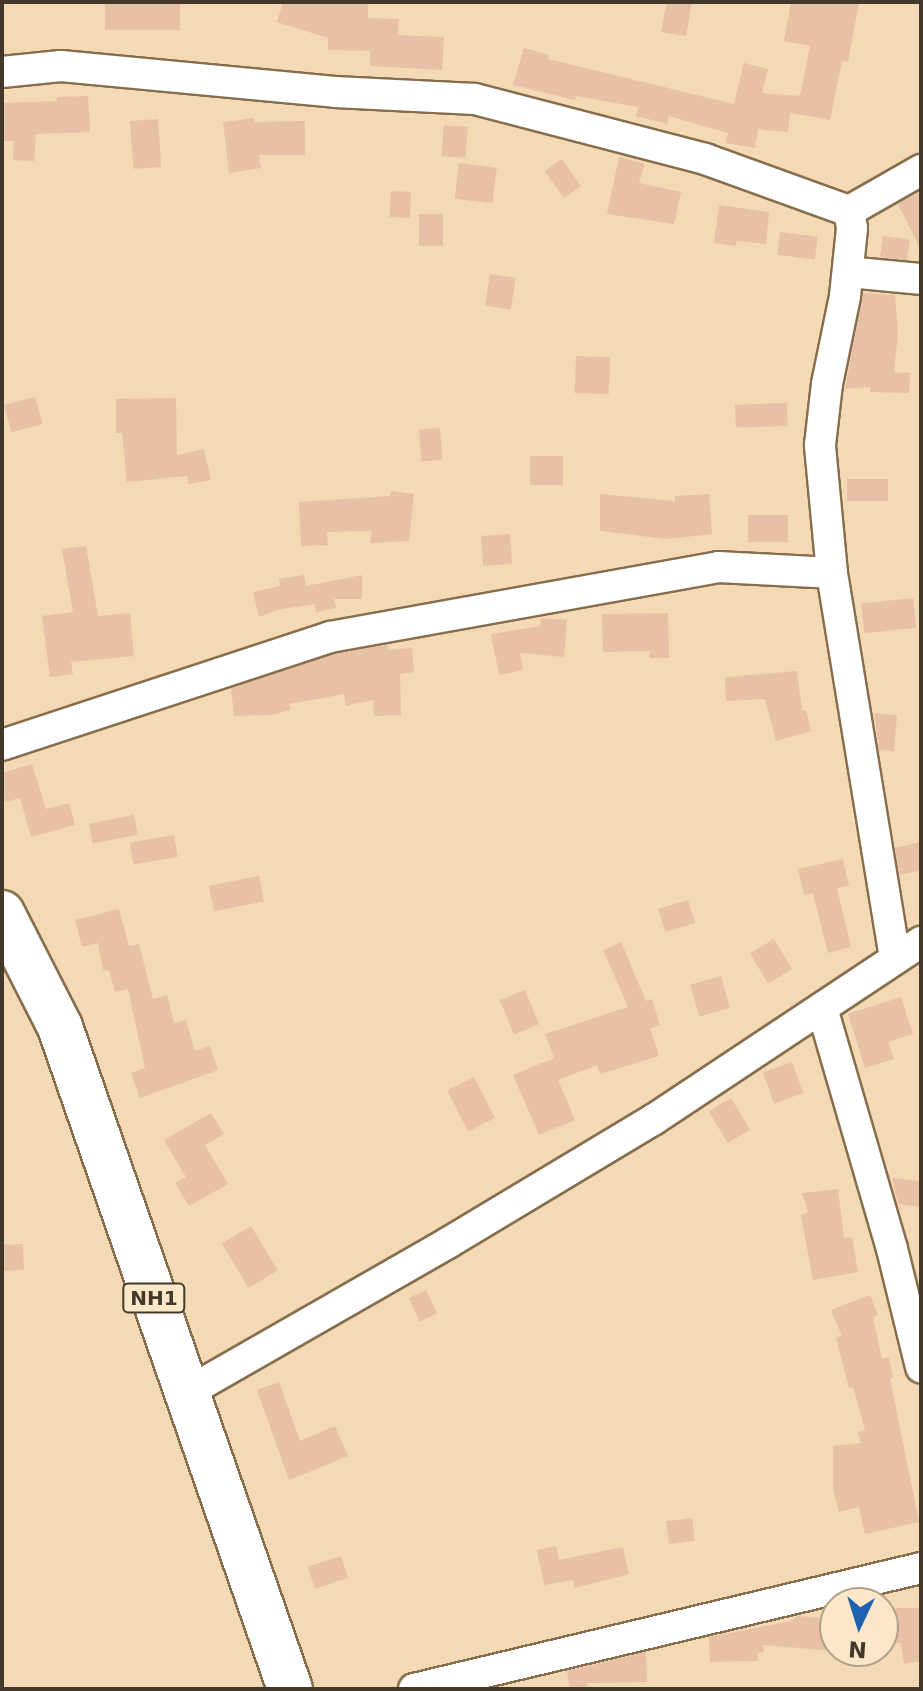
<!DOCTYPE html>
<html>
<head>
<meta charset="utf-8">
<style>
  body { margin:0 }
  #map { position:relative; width:923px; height:1691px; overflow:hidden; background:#f3d9b4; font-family:"DejaVu Sans",sans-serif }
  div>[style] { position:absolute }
  .building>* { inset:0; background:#e7c0a6; transform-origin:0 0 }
  .roads { filter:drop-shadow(2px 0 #866e4d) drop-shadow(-2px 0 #866e4d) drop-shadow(0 2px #866e4d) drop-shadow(0 -2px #866e4d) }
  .minor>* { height:30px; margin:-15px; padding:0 15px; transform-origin:15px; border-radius:15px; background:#fff }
  .trunk>* { height:44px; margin:-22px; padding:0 22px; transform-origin:22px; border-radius:22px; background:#fff }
  span { translate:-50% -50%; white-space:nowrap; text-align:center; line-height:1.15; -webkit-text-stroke:6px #fce7c9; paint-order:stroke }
  .shield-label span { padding:2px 6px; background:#fce7c9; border:2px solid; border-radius:6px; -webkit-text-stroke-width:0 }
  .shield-label { font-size:20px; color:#43392a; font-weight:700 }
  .frame { position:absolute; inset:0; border:4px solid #43392a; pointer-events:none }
  .north { position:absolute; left:819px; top:1587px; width:80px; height:80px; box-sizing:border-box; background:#fce7c9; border:2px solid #b2a189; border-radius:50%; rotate:184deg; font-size:22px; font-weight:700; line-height:32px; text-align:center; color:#43392a }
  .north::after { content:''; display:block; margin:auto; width:28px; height:36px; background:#1f62b2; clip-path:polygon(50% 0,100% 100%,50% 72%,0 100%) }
</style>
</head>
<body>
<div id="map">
  <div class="building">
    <div style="left:105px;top:2px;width:75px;height:28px"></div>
    <div style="clip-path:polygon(283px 2px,368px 2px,368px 18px,399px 19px,398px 35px,444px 37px,442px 70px,370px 66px,370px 51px,328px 50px,328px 38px,277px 22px)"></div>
    <div style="clip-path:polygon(667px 2px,692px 2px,686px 36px,661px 32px)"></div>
    <div style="clip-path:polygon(791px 2px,859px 2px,848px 62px,842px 61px,830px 120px,790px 113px,788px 132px,758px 129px,755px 148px,726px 143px,728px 133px,669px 116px,667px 124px,636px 116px,638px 107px,576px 96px,575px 100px,513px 85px,524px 48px,549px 55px,548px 59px,734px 104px,744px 63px,768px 69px,762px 93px,800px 96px,810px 46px,784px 41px)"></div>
    <div style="clip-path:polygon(88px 96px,90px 132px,36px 134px,34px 161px,13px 160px,14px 141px,2px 141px,2px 103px,57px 101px,57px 97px)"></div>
    <div style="clip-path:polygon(254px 118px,255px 122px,305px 121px,305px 155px,259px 155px,261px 168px,229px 173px,223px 122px)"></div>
    <div style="left:158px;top:119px;width:48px;height:28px;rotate:86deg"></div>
    <div style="left:444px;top:125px;width:24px;height:31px;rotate:5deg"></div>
    <div style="clip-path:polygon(619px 157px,645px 164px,639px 183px,681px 192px,674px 224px,607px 214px)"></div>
    <div style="left:562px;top:159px;width:33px;height:21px;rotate:55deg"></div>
    <div style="left:459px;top:163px;width:38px;height:36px;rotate:7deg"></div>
    <div style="left:391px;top:191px;width:20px;height:26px;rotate:3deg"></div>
    <div style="clip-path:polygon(921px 191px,921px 250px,898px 204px)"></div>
    <div style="clip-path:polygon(719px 205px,769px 212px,766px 244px,736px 241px,736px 246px,714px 243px)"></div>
    <div style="left:419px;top:214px;width:24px;height:32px"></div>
    <div style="left:780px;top:232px;width:38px;height:23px;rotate:7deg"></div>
    <div style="left:883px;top:236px;width:27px;height:21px;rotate:8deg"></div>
    <div style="left:490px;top:274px;width:26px;height:32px;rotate:9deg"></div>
    <div style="clip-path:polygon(863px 293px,895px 295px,898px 332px,894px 372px,910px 373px,909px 393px,870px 392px,870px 387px,845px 389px)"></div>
    <div style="left:576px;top:356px;width:34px;height:37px;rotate:2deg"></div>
    <div style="left:35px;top:397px;width:28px;height:32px;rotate:75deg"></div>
    <div style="clip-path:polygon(176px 398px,177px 455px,204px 449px,211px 480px,189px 484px,187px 476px,127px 482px,122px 433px,116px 433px,116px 399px)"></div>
    <div style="left:787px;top:403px;width:23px;height:52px;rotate:88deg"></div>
    <div style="left:440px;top:428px;width:32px;height:21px;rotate:86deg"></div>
    <div style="left:530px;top:456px;width:33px;height:29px"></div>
    <div style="left:847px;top:479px;width:41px;height:22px"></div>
    <div style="clip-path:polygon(391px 491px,414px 494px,409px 541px,370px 543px,372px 531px,327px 532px,328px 545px,301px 546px,299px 502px,390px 496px)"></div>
    <div style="clip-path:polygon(600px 494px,675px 501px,675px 496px,709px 494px,712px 534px,667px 539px,600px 531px)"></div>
    <div style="left:748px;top:515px;width:40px;height:27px"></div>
    <div style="left:510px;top:534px;width:30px;height:29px;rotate:86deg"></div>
    <div style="clip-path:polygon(86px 546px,98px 616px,130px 613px,134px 656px,71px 662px,73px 674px,50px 677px,42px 616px,73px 612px,62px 549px)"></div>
    <div style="clip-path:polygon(304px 575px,306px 586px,362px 575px,362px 599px,334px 599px,336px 608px,316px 612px,315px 604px,277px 610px,259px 617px,253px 592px,280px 586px,279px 579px)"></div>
    <div style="left:913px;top:598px;width:30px;height:52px;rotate:84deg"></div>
    <div style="clip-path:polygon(668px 613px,669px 658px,649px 658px,650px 651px,603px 652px,602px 614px)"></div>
    <div style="clip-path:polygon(541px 618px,567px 620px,564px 657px,520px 653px,523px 670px,499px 675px,491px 634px,540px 626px)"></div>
    <div style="clip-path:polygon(387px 645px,388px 650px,412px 648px,414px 672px,400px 674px,401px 715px,374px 716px,373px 700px,346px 706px,344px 694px,289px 704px,290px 710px,271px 715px,234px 716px,231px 688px,334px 654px)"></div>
    <div style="clip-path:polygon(797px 671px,802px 711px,806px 710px,811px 731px,776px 741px,765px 699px,726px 701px,725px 677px)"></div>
    <div style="clip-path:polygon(874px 713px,897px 715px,894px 751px,879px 750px)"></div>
    <div style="clip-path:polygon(32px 764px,46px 809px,69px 803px,75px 825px,31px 837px,20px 798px,5px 802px,2px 773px)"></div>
    <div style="left:134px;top:815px;width:20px;height:46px;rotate:79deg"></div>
    <div style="left:174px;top:835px;width:22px;height:45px;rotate:80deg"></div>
    <div style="clip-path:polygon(921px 842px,921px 870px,900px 875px,895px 848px)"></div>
    <div style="clip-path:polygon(843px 859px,849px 886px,837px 888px,851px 947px,828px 953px,813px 893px,804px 895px,798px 869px)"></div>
    <div style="left:259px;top:876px;width:26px;height:51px;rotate:79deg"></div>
    <div style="left:688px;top:900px;width:24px;height:31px;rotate:73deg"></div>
    <div style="clip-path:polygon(119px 909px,129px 946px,139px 944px,153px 999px,167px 995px,174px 1023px,186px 1020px,195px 1051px,210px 1046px,218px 1070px,140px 1098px,131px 1073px,145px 1068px,128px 989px,115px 992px,109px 970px,103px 971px,98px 943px,82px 947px,75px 920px)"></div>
    <div style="left:774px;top:939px;width:35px;height:28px;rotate:59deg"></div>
    <div style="clip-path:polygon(621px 942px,646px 1001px,652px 999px,660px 1025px,650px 1028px,659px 1056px,600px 1074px,597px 1065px,558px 1080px,575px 1120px,539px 1135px,513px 1075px,554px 1058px,545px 1034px,628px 1007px,603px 950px)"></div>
    <div style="left:721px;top:976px;width:33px;height:32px;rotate:74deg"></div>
    <div style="left:525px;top:990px;width:37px;height:27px;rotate:68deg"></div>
    <div style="clip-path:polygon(901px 997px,913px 1034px,888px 1042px,894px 1059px,865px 1068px,848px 1014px)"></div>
    <div style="left:792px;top:1062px;width:33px;height:31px;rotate:70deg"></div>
    <div style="left:474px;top:1077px;width:46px;height:30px;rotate:63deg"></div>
    <div style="left:731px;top:1098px;width:37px;height:26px;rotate:59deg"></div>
    <div style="clip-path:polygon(211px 1113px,224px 1134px,205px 1145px,228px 1184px,189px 1206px,175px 1183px,186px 1177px,164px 1140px)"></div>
    <div style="clip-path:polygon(892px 1178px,921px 1181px,921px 1207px,898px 1204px)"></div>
    <div style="clip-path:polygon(838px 1189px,844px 1238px,852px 1237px,858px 1272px,813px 1280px,801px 1215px,808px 1212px,802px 1193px)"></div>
    <div style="left:251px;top:1226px;width:52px;height:34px;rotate:59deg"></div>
    <div style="left:23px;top:1244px;width:26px;height:21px;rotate:88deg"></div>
    <div style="left:426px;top:1290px;width:26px;height:19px;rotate:65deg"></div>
    <div style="clip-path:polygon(870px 1295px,878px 1315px,873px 1317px,882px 1359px,889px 1357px,893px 1377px,890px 1378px,919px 1522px,865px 1534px,859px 1507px,839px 1512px,833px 1490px,833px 1446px,861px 1443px,858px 1432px,865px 1430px,853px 1387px,849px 1388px,836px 1337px,842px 1336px,831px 1310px)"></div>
    <div style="clip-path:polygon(279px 1382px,300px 1441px,335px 1426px,348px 1456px,289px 1480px,257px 1390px)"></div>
    <div style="left:692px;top:1518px;width:23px;height:26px;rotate:83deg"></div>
    <div style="clip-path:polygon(556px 1546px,559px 1560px,623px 1547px,629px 1574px,574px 1588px,573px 1580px,544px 1585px,537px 1550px)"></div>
    <div style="left:341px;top:1556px;width:23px;height:35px;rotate:72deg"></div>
    <div style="clip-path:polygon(896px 1608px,921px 1608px,921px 1661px,904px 1664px,901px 1643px,896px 1643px)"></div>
    <div style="clip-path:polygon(798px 1616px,835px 1619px,835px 1651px,763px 1645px,764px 1652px,757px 1653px,758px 1661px,710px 1662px,709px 1637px,791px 1621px)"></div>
    <div style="clip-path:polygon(646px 1652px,647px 1682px,587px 1683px,588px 1689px,570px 1689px,567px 1671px)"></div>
  </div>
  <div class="roads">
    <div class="minor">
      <div style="left:2px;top:72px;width:59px;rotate:-5.8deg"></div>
      <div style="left:61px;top:66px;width:275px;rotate:5.4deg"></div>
      <div style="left:335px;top:92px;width:140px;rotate:2.9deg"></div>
      <div style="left:475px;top:99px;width:238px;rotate:14.6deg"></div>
      <div style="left:705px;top:159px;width:153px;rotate:19.9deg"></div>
      <div style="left:848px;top:272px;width:73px;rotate:5.5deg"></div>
      <div style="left:2px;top:745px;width:345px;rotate:-18.2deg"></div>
      <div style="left:330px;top:637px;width:394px;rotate:-10.2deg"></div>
      <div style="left:718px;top:567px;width:114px;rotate:3deg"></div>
      <div style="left:895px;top:958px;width:390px;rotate:-99.3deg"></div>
      <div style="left:832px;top:573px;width:129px;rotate:-95.4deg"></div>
      <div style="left:820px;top:445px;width:61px;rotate:-83.5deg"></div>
      <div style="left:827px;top:384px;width:90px;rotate:-78.4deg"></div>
      <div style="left:845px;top:296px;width:68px;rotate:-84.1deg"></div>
      <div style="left:852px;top:228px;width:17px;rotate:-100deg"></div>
      <div style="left:849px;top:211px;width:83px;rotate:-29.7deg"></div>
      <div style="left:822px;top:1008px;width:251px;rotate:73.8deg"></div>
      <div style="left:892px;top:1249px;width:122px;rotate:76.2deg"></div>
      <div style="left:186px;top:1393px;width:302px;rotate:-29.8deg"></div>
      <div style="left:448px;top:1243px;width:239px;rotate:-31deg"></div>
      <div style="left:653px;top:1120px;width:322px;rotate:-33.6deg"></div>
      <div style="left:414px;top:1689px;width:521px;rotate:-13.42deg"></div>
    </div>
    <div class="trunk">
      <div style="left:2px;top:913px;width:128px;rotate:63deg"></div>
      <div style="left:60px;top:1027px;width:701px;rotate:70.84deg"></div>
    </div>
  </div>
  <div class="shield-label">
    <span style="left:154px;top:1298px">NH1</span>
  </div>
  <div class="frame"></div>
  <div class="north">N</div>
</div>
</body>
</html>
